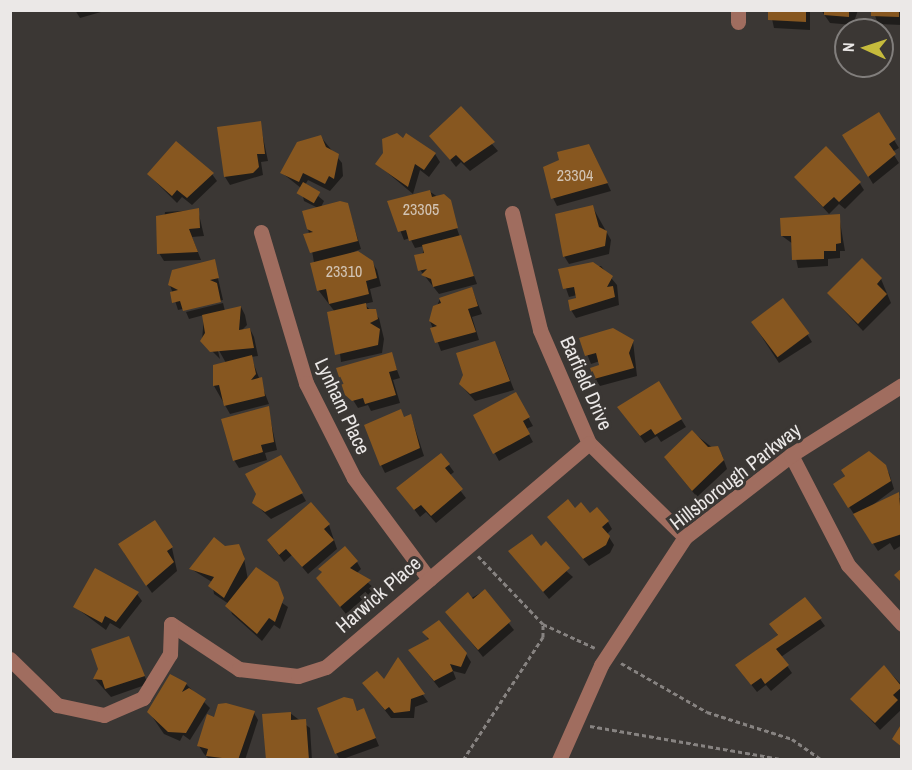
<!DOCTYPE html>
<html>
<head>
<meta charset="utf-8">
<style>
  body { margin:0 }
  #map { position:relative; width:912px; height:770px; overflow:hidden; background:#3b3734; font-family:"Archivo Narrow",sans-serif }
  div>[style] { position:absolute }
  .shadow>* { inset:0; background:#0007 }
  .building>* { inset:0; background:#875720; transform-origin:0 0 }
  .path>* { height:3px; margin-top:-1.5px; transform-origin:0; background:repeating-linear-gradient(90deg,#878381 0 4.5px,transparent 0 7.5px) }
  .minor>* { height:15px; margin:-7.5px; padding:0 7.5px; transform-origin:7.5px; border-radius:7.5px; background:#a06d5f }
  span { translate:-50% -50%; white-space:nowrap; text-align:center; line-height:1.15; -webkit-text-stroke:6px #3b3734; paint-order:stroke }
  .number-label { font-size:16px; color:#d2c4b5 }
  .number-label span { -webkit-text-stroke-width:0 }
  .street-label { font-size:20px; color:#ebe8e7 }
  .frame { position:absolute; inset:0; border:12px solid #ebe8e7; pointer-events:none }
  .north { position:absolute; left:834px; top:18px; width:60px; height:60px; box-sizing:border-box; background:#3b3734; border:2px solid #817e7c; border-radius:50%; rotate:273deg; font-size:16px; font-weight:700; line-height:24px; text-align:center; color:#ebe8e7 }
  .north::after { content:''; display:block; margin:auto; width:21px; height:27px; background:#c6bb3c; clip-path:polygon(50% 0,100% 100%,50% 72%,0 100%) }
</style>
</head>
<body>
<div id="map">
  <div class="shadow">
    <div style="clip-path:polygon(75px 10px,108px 10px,80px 18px)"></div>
    <div style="clip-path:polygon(770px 10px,810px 10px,810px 30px,774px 28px)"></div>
    <div style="clip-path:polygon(821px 10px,858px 10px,853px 25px,830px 23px)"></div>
    <div style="clip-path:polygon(873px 10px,902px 10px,902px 25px,878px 24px)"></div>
    <div style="clip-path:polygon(461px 108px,498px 151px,470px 171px,461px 162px,456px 167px,431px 136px)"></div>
    <div style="clip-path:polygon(878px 114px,899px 148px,892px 152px,899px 163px,873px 184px,844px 135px)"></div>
    <div style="clip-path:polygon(260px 123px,268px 161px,261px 162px,263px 175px,230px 185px,225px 177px)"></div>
    <div style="clip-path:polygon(321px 137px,342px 163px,343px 176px,330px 191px,308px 180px,305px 185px,324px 201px,320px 209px,304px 201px,301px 188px,282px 173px)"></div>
    <div style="clip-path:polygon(593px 153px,611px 191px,557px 206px,553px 198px)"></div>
    <div style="clip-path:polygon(435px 154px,440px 162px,429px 177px,420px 170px,413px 194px,377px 164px)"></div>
    <div style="clip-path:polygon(212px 174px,217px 181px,192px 205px,182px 197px,177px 203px,149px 175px)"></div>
    <div style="clip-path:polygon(796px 178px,859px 182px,864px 190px,845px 209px,839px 204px,829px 214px)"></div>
    <div style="clip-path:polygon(429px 191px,448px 204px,477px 284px,439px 294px,420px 270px,424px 246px,415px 248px,410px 238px,404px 240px,389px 202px)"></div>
    <div style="clip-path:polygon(347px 204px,361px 249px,341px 257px,372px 262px,377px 270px,381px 286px,370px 289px,373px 302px,364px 304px,379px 318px,384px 339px,382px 353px,341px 362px,335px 312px,319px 291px,308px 228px)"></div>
    <div style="clip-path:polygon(592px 206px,611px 240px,609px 254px,569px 264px,564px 256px)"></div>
    <div style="clip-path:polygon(198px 210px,204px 236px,192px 237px,201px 260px,164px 261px,159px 253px,165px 212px)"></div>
    <div style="clip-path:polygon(839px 216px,845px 251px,840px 251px,840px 258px,828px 259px,828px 266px,798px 268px,793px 244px,782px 236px)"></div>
    <div style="clip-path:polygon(862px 260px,881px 279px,891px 303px,863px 331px,829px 294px)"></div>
    <div style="clip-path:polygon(214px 261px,223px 300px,178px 310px,170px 285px)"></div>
    <div style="clip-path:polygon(601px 266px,617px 285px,619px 305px,576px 318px,571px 310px,577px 295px,569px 297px,560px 271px)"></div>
    <div style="clip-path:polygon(472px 289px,482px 314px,472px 317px,479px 340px,441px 351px,430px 321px,440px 299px)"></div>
    <div style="clip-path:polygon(223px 303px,225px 311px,241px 307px,245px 315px,247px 325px,241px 331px,250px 329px,254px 337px,258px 356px,251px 357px,269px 404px,230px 414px,214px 386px,215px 366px,226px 363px,217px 347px,220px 359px,202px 341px,204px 315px,189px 319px,186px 312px)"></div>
    <div style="clip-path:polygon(756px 328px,807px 334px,812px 342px,779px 363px)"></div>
    <div style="clip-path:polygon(581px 339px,633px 341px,637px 376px,600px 386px,595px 379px,600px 361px,591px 364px)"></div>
    <div style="clip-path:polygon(499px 351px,514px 390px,475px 401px,460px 384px)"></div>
    <div style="clip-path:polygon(391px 354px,400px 378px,393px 380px,400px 403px,371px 411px,368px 405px,358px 408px,353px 400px)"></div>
    <div style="clip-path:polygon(659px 383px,686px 427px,661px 442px,657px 436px,645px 443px,619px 408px)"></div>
    <div style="clip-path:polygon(515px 394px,533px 426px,526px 429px,533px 442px,499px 461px,475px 416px)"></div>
    <div style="clip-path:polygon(268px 408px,277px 450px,265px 453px,267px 460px,239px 468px,234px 460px)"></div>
    <div style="clip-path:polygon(411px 416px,424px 456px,385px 473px,381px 465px)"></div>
    <div style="clip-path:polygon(692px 432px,722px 455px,727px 469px,697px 497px,665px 458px)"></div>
    <div style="clip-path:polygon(869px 453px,889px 473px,894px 489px,866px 510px,902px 497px,902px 545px,894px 550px,890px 543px,878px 551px,835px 485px)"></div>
    <div style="clip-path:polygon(281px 457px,306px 501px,271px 519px,254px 503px)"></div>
    <div style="clip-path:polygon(449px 465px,454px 472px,449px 476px,466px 498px,436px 523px,426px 512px,420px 517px,398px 488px)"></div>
    <div style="clip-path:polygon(575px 510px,608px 522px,612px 529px,607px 534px,614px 545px,610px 553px,589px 566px,554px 525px)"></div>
    <div style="clip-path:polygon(329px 525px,337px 549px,308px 574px,292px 555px,284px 562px,268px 541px)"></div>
    <div style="clip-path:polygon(225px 547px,243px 553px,248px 580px,288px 607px,280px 629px,274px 625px,262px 641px,232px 614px,229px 604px,214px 594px,212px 582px,191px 569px)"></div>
    <div style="clip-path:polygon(172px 548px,177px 571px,152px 593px,124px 553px)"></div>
    <div style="clip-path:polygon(540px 548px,573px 577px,549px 599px,512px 554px)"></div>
    <div style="clip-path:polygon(357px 562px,361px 569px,357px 573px,375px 589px,346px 614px,317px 578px)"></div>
    <div style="clip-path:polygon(484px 591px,514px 630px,483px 657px,447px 612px)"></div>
    <div style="clip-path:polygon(137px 594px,142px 601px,120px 629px,110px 623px,106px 630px,75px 607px)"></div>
    <div style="clip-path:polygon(820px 619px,825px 626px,781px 657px,792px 673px,771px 691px,766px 685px,757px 692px,742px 673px,779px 637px,771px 625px)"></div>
    <div style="clip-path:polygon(424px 632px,466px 654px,471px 662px,465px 674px,453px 671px,456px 679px,439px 688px,410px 651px,429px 641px)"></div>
    <div style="clip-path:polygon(128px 638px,148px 684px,111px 697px,95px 679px)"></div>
    <div style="clip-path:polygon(398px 660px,428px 702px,415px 707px,414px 718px,391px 718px,364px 684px,384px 681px)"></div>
    <div style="clip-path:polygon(884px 667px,902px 685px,902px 709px,880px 730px,852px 699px)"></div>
    <div style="clip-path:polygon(186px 684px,210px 708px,190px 740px,183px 735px,180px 741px,164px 734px,149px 712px)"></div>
    <div style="clip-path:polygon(352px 701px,358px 712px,364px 710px,379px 746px,340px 760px,336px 753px)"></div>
    <div style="clip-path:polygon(254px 713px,258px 720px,245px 760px,210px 760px,204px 754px,199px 746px,215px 718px)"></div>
    <div style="clip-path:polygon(290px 713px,310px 728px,312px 760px,267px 760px)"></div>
  </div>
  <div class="building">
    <div style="clip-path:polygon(768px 10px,806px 10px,806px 22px,768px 20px)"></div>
    <div style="clip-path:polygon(824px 10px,849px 10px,849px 17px,824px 15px)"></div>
    <div style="clip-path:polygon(871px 10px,899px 10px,899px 17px,871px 16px)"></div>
    <div style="clip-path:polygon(461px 106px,495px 142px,464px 163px,456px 155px,450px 160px,429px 136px)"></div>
    <div style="clip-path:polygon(879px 112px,896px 139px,889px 144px,896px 154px,868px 177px,842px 135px)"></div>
    <div style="clip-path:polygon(261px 121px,265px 154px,257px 154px,259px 167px,253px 173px,224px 177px,217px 127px)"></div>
    <div style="clip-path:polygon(397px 133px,403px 138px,406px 133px,436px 153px,424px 170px,415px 164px,408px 187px,375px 164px,383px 153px,382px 139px)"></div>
    <div style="clip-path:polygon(321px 135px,326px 147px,339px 154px,334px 179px,329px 176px,325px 184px,303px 173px,299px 182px,280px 173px,297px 142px)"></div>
    <div style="clip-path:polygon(176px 141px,214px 173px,187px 198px,177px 190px,172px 196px,147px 174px)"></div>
    <div style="clip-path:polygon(589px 144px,608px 183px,551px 199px,543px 167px,559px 160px,557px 152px)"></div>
    <div style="clip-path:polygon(826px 146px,861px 182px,839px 202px,834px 197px,823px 207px,794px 177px)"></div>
    <div style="left:303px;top:182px;width:20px;height:13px;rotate:30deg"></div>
    <div style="clip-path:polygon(430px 190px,432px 197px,444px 194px,451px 200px,458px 228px,409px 241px,406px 230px,398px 232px,387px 201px)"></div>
    <div style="clip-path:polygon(340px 201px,348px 203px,358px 241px,310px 253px,303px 234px,313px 232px,307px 229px,302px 211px)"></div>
    <div style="clip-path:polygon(593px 205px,599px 227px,607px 231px,605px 246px,563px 257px,555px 214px)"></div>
    <div style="clip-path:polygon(199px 208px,200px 228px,189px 229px,198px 252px,157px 254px,156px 216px)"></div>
    <div style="clip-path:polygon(840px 214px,841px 243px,836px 244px,836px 251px,824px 251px,824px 259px,792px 260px,791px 236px,781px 236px,780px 218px)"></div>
    <div style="clip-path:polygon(461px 235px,474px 276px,433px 287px,431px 279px,421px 275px,427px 269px,418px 271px,414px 255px,424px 253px,422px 245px)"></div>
    <div style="clip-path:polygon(358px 251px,373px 261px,377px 278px,366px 281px,369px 294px,329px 304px,326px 289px,317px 291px,310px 263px)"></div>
    <div style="clip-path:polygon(862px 258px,882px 278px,877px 284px,887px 294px,858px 324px,827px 293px)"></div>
    <div style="clip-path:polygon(215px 259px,219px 278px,210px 280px,217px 283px,221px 302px,183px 311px,180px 301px,172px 303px,170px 292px,178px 290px,168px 285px,172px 270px)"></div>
    <div style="clip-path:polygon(593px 262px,613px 276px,607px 287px,613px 286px,615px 297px,570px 311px,568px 300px,576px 298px,574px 287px,563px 289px,558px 269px)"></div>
    <div style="clip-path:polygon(472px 287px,478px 306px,468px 309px,476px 332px,435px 343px,430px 328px,437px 326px,429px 321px,433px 306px,441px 303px,439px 298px)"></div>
    <div style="left:783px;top:298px;width:44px;height:40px;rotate:53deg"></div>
    <div style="clip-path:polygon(366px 303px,367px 309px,376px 309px,378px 319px,370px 323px,380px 329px,378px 345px,335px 355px,327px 312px)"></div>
    <div style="clip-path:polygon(241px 306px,239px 330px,250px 328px,254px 348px,210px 352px,200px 341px,205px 333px,202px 315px)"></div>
    <div style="clip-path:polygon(613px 328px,634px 340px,629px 353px,634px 368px,594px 379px,590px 368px,599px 365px,596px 353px,585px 356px,579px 338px)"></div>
    <div style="clip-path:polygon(495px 341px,510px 381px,470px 394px,459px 384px,463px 375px,456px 353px)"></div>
    <div style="clip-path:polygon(392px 352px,397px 370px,389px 372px,396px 395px,365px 404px,363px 398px,352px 401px,345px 395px,336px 368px)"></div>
    <div style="clip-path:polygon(252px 355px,256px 374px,251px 380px,262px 377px,265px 396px,224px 406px,219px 385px,213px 386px,213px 365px)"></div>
    <div style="clip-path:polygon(659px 381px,682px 419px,655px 435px,651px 429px,640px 436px,617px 407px)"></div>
    <div style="clip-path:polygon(516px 392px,530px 417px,523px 421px,530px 434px,493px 454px,473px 415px)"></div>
    <div style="clip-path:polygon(269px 406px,274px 442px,261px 445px,263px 452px,233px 461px,221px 419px)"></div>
    <div style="clip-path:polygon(401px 409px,404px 417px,411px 414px,420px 448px,380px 466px,364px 425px)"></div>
    <div style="clip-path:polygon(692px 430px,708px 447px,718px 446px,724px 460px,692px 491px,664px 457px)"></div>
    <div style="clip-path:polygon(869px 451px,886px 465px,891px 481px,848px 508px,833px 484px,845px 476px,841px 470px)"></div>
    <div style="clip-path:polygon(441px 453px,450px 464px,445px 468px,463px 489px,431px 516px,421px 505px,414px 510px,396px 488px)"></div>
    <div style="clip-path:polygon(281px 455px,303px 493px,265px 512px,252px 503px,256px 494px,245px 474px)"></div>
    <div style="clip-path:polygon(899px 492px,902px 534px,872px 544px,853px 514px)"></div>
    <div style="clip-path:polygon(568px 499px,575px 508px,581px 502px,590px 513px,597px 507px,609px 521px,602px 527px,610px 536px,606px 545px,583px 559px,547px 517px)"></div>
    <div style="clip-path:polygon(311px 502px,330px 524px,324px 529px,334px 540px,302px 567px,286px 549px,279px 555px,267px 540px)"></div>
    <div style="clip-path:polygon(155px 520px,173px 547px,167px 551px,174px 562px,146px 586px,118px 544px)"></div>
    <div style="clip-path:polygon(532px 534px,541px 546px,546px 541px,570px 568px,543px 592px,508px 551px)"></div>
    <div style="clip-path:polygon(214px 537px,225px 546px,239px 544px,245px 559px,224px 598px,208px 586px,214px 577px,189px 569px)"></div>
    <div style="clip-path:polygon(345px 546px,358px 561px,350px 568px,371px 580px,340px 607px,316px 578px,322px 572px,318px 569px)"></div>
    <div style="clip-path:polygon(256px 567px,278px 582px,284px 598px,275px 622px,269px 618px,257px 634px,225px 606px)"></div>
    <div style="clip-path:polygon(95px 568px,139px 592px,116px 622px,105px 616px,102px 623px,73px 607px)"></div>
    <div style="clip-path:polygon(902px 568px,902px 583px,894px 575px)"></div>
    <div style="clip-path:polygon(485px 589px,511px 621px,478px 650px,445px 612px,468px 592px,473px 599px)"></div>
    <div style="clip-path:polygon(805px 597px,822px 618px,776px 649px,789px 665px,765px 684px,761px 678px,751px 685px,735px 665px,778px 635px,769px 624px)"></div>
    <div style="clip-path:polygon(439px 620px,467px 653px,461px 667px,450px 664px,453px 671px,434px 681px,408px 650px,429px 639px,422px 632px)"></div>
    <div style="clip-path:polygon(129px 636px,145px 676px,105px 689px,102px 680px,93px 679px,98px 669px,91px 649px)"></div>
    <div style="clip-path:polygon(398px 657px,425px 694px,411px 699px,410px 711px,394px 713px,389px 707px,385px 710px,362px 683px,377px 671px,384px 679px)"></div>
    <div style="clip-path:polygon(884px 665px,902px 687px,893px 695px,898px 700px,875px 723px,850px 699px)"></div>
    <div style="clip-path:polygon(170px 674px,187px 683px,182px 692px,189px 688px,206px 699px,186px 733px,168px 732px,147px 712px)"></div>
    <div style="clip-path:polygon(344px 697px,353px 699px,357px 711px,364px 708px,376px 738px,335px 754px,317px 708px)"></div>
    <div style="clip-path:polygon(226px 703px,255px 711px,238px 760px,206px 756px,208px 749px,197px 746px,207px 714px,214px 717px,218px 704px)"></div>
    <div style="clip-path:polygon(291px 712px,291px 720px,306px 719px,309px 760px,266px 760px,262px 714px)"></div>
    <div style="clip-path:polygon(902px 723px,902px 747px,892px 739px)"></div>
  </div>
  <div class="path">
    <div style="left:543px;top:624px;width:57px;rotate:24.8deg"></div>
    <div style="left:621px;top:663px;width:99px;rotate:29.7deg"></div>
    <div style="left:707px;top:712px;width:89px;rotate:17.6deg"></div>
    <div style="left:792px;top:739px;width:37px;rotate:35deg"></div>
    <div style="left:590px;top:726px;width:199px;rotate:9.8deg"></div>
    <div style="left:463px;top:760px;width:147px;rotate:-57deg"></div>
    <div style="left:543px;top:637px;width:13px;rotate:-90deg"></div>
    <div style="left:543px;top:624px;width:94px;rotate:-133.7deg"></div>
  </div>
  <div class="minor">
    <div style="left:738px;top:22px;width:12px;rotate:-90deg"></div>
    <div style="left:512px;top:213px;width:120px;rotate:76.5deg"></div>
    <div style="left:540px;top:330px;width:123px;rotate:66.6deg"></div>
    <div style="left:589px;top:443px;width:134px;rotate:44.4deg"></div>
    <div style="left:261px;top:232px;width:158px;rotate:73.4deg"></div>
    <div style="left:306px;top:383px;width:106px;rotate:63.2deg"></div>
    <div style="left:354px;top:478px;width:126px;rotate:53.4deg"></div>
    <div style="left:791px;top:455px;width:124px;rotate:62.6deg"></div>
    <div style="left:848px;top:565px;width:80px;rotate:47.5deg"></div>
    <div style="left:171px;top:624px;width:82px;rotate:33.5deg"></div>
    <div style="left:239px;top:669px;width:59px;rotate:6.8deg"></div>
    <div style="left:298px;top:676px;width:29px;rotate:-18deg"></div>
    <div style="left:326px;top:667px;width:345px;rotate:-40.4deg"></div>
    <div style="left:10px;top:659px;width:66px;rotate:44.4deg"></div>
    <div style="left:57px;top:705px;width:48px;rotate:12deg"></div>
    <div style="left:104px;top:715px;width:43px;rotate:-23.6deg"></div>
    <div style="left:143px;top:698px;width:52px;rotate:-58.5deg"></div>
    <div style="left:170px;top:654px;width:30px;rotate:-88deg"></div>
    <div style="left:559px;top:760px;width:104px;rotate:-66.1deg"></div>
    <div style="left:601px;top:665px;width:153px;rotate:-56.7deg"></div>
    <div style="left:685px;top:537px;width:134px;rotate:-37.7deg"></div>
    <div style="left:791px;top:455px;width:131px;rotate:-32.2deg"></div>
  </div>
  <div class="number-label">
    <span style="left:575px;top:175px">23304</span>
    <span style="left:421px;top:209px">23305</span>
    <span style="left:344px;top:271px">23310</span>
  </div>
  <div class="street-label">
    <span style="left:587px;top:383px;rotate:66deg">Barfield Drive</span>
    <span style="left:343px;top:406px;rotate:65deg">Lynham Place</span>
    <span style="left:735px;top:476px;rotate:-38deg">Hillsborough Parkway</span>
    <span style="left:378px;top:594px;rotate:-41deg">Harwick Place</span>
  </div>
  <div class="frame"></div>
  <div class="north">N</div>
</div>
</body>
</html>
